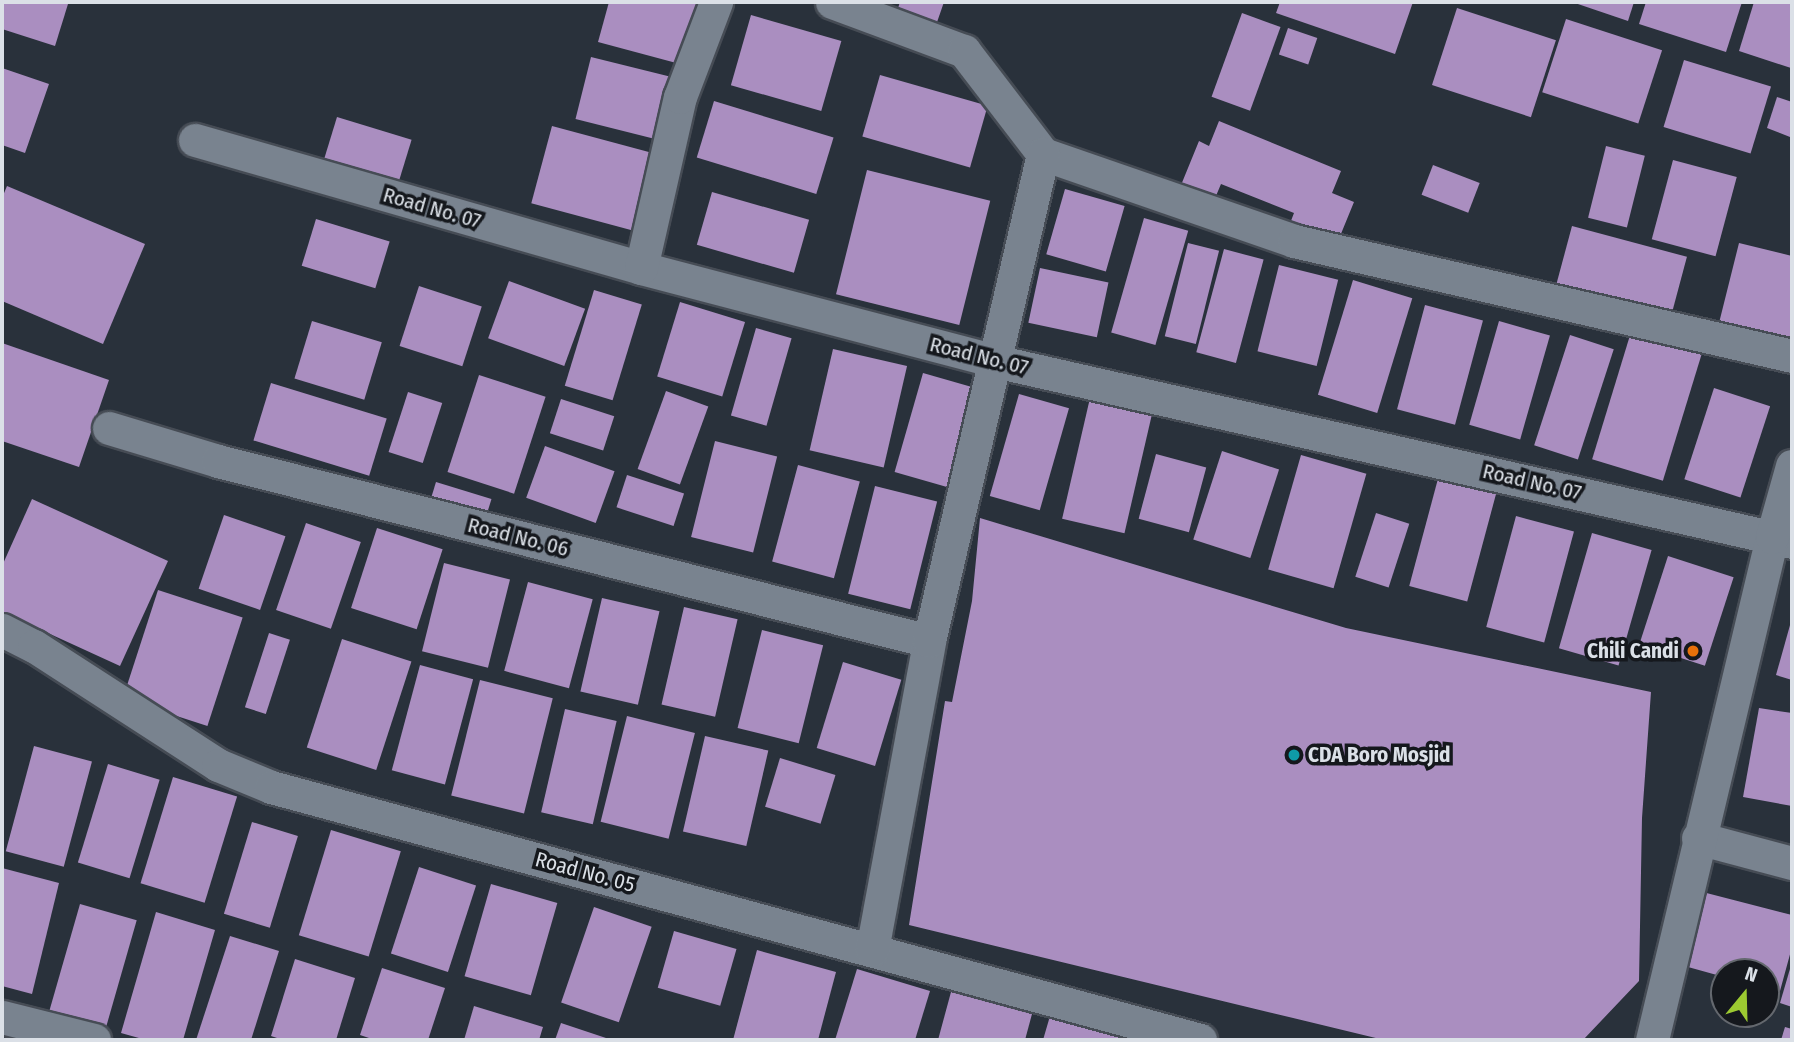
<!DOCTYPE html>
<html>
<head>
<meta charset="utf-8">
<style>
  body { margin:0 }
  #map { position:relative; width:1794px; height:1042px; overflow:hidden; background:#29313b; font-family:"Fira Sans Condensed",sans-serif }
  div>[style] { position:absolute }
  .building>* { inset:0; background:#aa8ec0; transform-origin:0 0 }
  .roads { filter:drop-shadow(2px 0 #464c55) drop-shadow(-2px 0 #464c55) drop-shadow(0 2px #464c55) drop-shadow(0 -2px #464c55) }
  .street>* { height:33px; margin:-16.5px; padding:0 16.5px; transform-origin:16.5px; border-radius:16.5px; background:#79838f }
  .dots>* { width:19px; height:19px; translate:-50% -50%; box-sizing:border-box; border:4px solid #15181d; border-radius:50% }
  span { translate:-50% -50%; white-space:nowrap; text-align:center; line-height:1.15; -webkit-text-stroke:7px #15181d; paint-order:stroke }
  .street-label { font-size:21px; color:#dbe0e7 }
  .poi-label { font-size:21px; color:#dbe0e7; font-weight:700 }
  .right { translate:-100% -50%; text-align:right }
  .left { translate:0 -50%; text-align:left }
  .frame { position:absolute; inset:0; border:4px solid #dbe0e7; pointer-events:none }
  .north { position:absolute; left:1710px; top:958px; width:70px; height:70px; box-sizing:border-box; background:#15181d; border:2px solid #64686e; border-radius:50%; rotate:19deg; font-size:19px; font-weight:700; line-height:28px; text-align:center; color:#dbe0e7 }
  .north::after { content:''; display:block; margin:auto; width:24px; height:32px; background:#9cca31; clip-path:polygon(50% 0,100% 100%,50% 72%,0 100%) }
</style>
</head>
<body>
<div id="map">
  <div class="building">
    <div style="clip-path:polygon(2px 2px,68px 4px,55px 46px,2px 29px)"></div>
    <div style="clip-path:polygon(609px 2px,698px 2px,680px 64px,598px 42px)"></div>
    <div style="clip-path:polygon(900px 2px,944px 2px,935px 28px,896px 14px)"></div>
    <div style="clip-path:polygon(1280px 2px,1413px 2px,1395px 54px,1276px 13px)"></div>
    <div style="clip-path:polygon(1572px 2px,1634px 2px,1628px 21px)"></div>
    <div style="clip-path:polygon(1646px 2px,1742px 2px,1726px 52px,1639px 24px)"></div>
    <div style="clip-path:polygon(1754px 2px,1792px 2px,1791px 68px,1739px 51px)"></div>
    <div style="left:1457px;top:8px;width:104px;height:81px;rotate:18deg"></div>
    <div style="left:1242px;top:13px;width:41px;height:89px;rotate:20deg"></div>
    <div style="left:751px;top:15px;width:94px;height:73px;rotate:16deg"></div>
    <div style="left:1566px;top:19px;width:101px;height:77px;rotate:18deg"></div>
    <div style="left:1288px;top:28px;width:31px;height:28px;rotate:19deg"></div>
    <div style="left:591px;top:57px;width:81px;height:64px;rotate:14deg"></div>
    <div style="left:1684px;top:60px;width:91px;height:70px;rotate:17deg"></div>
    <div style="clip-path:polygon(2px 68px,49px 84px,25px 153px,2px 145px)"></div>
    <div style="left:880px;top:75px;width:112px;height:64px;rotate:16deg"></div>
    <div style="clip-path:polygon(1777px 97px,1792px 102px,1790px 137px,1767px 128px)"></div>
    <div style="left:714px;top:101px;width:125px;height:59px;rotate:17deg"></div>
    <div style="left:337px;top:117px;width:78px;height:50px;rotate:17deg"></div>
    <div style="clip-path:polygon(1219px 121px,1341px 171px,1332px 193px,1354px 202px,1336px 246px,1289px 226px,1294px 213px,1221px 184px,1213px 203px,1179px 190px,1199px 141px,1209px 146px)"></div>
    <div style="left:552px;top:126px;width:106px;height:80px;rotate:15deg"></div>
    <div style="left:1606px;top:146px;width:40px;height:74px;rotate:14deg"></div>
    <div style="left:1673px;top:160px;width:66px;height:82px;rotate:15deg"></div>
    <div style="left:1433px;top:165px;width:50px;height:32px;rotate:21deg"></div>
    <div style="left:867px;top:170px;width:127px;height:128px;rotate:14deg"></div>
    <div style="clip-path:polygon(7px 186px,145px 244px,103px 344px,2px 301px,2px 198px)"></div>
    <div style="left:1065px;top:189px;width:62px;height:68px;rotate:16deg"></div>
    <div style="left:712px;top:192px;width:101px;height:55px;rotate:16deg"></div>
    <div style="left:1144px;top:218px;width:46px;height:119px;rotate:16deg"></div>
    <div style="left:316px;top:219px;width:77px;height:49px;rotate:17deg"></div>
    <div style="left:1572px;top:226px;width:119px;height:63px;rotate:15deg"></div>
    <div style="left:1188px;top:243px;width:32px;height:96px;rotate:14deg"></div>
    <div style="clip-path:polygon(1739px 243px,1792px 256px,1792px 341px,1719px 323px)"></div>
    <div style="left:1224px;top:249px;width:41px;height:107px;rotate:15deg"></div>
    <div style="left:1279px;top:265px;width:61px;height:89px;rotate:14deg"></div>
    <div style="left:1040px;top:268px;width:70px;height:56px;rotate:12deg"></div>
    <div style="left:1353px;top:280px;width:62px;height:120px;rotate:17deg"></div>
    <div style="left:509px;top:281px;width:81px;height:61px;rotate:20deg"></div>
    <div style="left:419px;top:286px;width:66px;height:63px;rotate:18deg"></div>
    <div style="left:594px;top:290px;width:50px;height:100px;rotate:17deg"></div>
    <div style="left:680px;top:302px;width:68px;height:78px;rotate:17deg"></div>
    <div style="left:1425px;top:305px;width:60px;height:108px;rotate:15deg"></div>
    <div style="left:312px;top:321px;width:73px;height:60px;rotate:17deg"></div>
    <div style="left:1499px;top:321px;width:53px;height:108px;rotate:16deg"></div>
    <div style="left:756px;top:328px;width:37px;height:91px;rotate:16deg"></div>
    <div style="left:1631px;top:332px;width:74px;height:133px;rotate:17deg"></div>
    <div style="left:1570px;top:335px;width:46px;height:116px;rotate:18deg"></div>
    <div style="clip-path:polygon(2px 343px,109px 380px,79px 467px,2px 441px)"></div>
    <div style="left:833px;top:349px;width:76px;height:104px;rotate:13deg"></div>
    <div style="left:923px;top:373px;width:59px;height:103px;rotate:16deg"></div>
    <div style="left:479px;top:375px;width:70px;height:102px;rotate:18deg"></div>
    <div style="left:271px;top:383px;width:121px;height:60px;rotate:17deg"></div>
    <div style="left:1714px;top:388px;width:59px;height:96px;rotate:18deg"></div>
    <div style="left:666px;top:391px;width:45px;height:83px;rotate:20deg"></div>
    <div style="left:408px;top:392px;width:36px;height:63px;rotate:18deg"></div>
    <div style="left:1019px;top:394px;width:52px;height:106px;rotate:16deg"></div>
    <div style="left:1090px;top:398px;width:64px;height:124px;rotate:13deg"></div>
    <div style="left:561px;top:399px;width:56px;height:36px;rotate:18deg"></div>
    <div style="left:715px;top:441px;width:64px;height:99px;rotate:14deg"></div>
    <div style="left:545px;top:446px;width:74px;height:55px;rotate:20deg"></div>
    <div style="left:1222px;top:451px;width:60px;height:93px;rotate:18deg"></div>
    <div style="left:1156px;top:454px;width:52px;height:67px;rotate:15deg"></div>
    <div style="left:1301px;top:455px;width:68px;height:119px;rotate:16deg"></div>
    <div style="left:798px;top:465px;width:64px;height:100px;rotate:15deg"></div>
    <div style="left:627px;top:475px;width:60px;height:34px;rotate:18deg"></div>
    <div style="left:1439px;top:475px;width:60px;height:115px;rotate:15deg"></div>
    <div style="left:436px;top:482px;width:58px;height:22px;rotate:17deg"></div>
    <div style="left:875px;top:486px;width:64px;height:111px;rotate:14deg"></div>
    <div style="clip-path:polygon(32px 499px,168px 561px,120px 666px,2px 612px,2px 566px)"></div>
    <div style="left:1376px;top:513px;width:35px;height:67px;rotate:18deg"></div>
    <div style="left:224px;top:515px;width:65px;height:78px;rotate:19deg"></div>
    <div style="left:1516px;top:516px;width:60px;height:115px;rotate:15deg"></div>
    <div style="clip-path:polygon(980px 518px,1346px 628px,1651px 692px,1642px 818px,1639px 981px,1583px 1040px,1384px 1040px,909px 925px,945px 701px,952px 702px,972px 601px)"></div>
    <div style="left:306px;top:523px;width:58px;height:92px;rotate:19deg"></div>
    <div style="left:377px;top:528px;width:69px;height:84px;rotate:18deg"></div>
    <div style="left:1592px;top:533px;width:62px;height:120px;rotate:16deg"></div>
    <div style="left:1668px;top:556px;width:69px;height:93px;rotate:18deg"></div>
    <div style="left:444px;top:563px;width:68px;height:91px;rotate:14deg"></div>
    <div style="left:528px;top:582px;width:67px;height:92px;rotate:15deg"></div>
    <div style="left:158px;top:590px;width:89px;height:114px;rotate:18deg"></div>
    <div style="left:602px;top:598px;width:59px;height:96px;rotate:13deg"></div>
    <div style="left:684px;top:607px;width:55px;height:100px;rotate:13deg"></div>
    <div style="clip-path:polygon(1792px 618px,1792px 680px,1776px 675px)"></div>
    <div style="left:762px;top:630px;width:63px;height:101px;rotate:14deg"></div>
    <div style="left:269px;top:633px;width:22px;height:78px;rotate:18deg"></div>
    <div style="left:342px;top:639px;width:73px;height:114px;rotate:18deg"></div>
    <div style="left:843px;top:662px;width:61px;height:90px;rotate:17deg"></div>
    <div style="left:420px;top:665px;width:55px;height:109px;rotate:15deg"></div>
    <div style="left:480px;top:680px;width:75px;height:119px;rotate:14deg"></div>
    <div style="clip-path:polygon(1759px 708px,1792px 713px,1792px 806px,1743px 797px)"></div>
    <div style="left:565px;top:709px;width:53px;height:106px;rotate:13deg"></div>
    <div style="left:627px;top:716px;width:70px;height:109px;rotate:14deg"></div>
    <div style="left:705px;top:736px;width:65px;height:98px;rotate:13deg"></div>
    <div style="left:34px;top:746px;width:60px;height:109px;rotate:15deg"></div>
    <div style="left:780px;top:758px;width:58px;height:51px;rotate:17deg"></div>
    <div style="left:108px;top:764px;width:54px;height:103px;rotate:17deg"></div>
    <div style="left:173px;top:777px;width:67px;height:111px;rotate:17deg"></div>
    <div style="left:252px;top:822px;width:48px;height:96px;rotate:17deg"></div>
    <div style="left:331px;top:830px;width:73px;height:110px;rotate:17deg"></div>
    <div style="left:419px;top:867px;width:60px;height:91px;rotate:18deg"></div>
    <div style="clip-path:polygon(2px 868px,59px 883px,32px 994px,2px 986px)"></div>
    <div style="left:491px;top:884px;width:69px;height:96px;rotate:16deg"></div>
    <div style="clip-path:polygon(1691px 889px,1792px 915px,1792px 947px,1780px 991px,1766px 987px,1766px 972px,1724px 972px,1724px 977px,1670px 962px)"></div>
    <div style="left:80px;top:904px;width:59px;height:116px;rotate:16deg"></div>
    <div style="left:594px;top:907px;width:61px;height:101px;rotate:19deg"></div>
    <div style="clip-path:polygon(156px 912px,215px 930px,183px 1040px,146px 1040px,121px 1033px)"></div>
    <div style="left:674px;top:931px;width:65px;height:59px;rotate:16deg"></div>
    <div style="clip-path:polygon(230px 936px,279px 951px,251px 1040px,196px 1040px)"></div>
    <div style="clip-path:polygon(757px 950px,836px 972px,818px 1040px,733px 1040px)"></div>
    <div style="clip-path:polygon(295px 959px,355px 978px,336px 1040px,283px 1040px,271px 1036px)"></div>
    <div style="clip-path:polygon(1792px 962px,1792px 1007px,1780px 1003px)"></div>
    <div style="clip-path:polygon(382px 968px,445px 988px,428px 1040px,375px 1040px,360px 1035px)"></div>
    <div style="clip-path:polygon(857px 969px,930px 991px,915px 1040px,835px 1040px)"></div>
    <div style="clip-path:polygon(951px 992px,1032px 1014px,1025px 1040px,938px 1040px)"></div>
    <div style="clip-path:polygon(474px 1006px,543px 1027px,539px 1040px,464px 1040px)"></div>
    <div style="clip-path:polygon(1050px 1016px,1124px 1038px,1124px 1040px,1043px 1040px)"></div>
    <div style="clip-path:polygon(561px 1023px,612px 1040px,555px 1040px)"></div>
    <div style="clip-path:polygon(1785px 1027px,1792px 1029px,1792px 1040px,1781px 1040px)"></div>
  </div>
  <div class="roads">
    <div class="street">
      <div style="left:832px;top:2px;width:141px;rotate:20.4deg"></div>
      <div style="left:964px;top:51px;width:130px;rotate:52.5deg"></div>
      <div style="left:1043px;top:154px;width:266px;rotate:19.1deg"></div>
      <div style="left:1294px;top:241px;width:511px;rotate:13deg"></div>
      <div style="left:195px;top:140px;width:464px;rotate:16deg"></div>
      <div style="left:641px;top:268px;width:366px;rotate:14.7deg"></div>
      <div style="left:995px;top:361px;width:817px;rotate:12.79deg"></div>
      <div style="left:641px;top:268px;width:175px;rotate:-77.2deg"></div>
      <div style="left:680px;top:97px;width:102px;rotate:-69.2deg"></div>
      <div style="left:109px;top:428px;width:114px;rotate:16.8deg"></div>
      <div style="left:218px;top:461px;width:733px;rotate:14.21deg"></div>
      <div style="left:2px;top:630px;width:36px;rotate:27deg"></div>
      <div style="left:34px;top:646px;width:219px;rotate:32.9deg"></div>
      <div style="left:218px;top:765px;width:57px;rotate:22.5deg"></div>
      <div style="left:271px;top:787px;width:963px;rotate:15.23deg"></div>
      <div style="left:1698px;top:838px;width:97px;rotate:14.9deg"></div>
      <div style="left:872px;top:950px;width:314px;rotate:-79.5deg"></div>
      <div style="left:929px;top:641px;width:500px;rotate:-76.83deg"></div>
      <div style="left:2px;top:1017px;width:95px;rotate:14deg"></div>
      <div style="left:1652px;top:1040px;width:517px;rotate:-76.58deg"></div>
      <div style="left:1772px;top:537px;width:74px;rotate:-74.3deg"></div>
    </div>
  </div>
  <div class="dots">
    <div style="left:1693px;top:651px;background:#e8710a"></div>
    <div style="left:1294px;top:755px;background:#0f9aa8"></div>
  </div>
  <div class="street-label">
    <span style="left:432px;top:208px;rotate:16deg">Road No. 07</span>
    <span style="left:979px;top:356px;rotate:14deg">Road No. 07</span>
    <span style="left:1532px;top:482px;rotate:13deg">Road No. 07</span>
    <span style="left:518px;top:537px;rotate:14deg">Road No. 06</span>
    <span style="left:585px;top:872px;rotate:15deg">Road No. 05</span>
  </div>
  <div class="poi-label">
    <span class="right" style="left:1679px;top:651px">Chili Candi</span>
    <span class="left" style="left:1308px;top:755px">CDA Boro Mosjid</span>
  </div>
  <div class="frame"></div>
  <div class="north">N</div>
</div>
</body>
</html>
